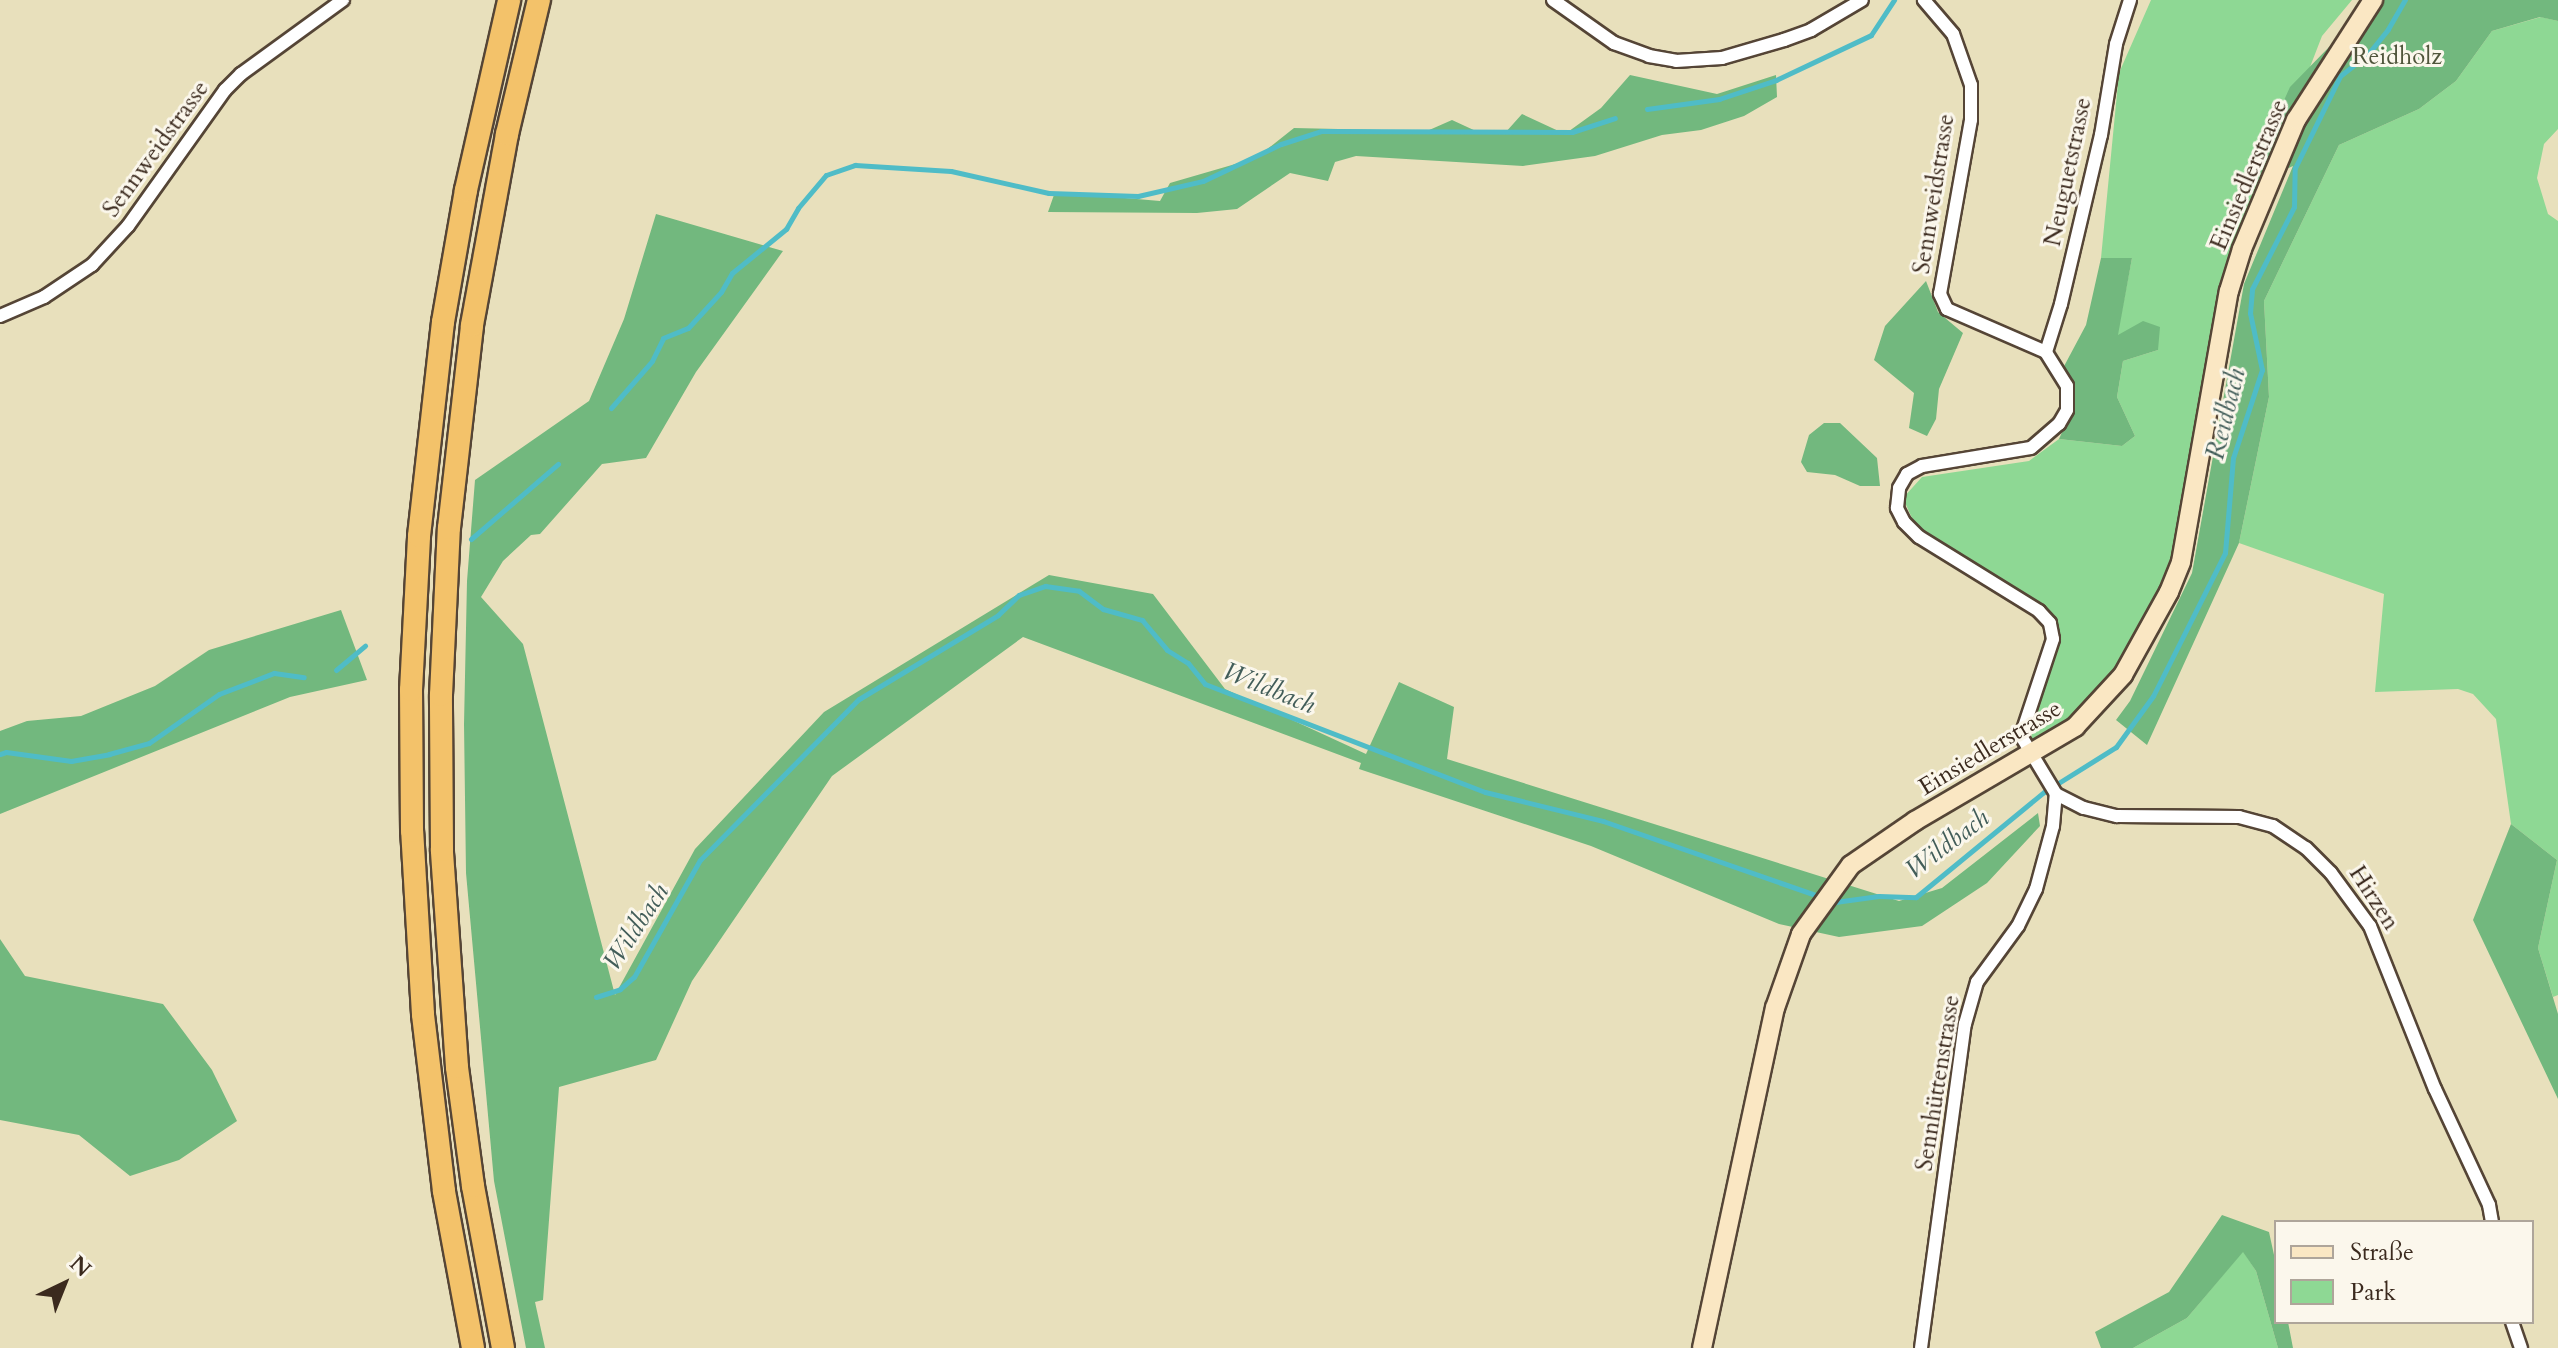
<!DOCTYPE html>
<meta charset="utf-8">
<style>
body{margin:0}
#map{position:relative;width:2558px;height:1348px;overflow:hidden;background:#e8e0bc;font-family:Cardo,serif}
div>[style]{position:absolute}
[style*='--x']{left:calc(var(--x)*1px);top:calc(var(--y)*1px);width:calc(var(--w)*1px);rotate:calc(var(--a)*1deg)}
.green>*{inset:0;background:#8ed894}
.forest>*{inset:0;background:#72b87e}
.stream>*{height:5px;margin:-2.5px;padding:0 2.5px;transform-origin:2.5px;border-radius:2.5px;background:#4fbcc7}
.roads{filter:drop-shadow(2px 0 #554536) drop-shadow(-2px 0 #554536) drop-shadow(0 2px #554536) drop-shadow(0 -2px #554536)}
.street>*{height:12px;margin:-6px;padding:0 6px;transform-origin:6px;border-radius:6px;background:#fff}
.secondary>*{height:18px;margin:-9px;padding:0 9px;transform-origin:9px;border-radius:9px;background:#fae7c3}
.highway>*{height:22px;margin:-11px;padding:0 11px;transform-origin:11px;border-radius:11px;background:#f3c26a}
span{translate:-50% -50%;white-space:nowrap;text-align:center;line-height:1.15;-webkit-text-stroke:6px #fbf7ec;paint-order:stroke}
.park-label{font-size:24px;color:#50563c}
.street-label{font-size:24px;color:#3b2a1e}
.water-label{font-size:26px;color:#425d59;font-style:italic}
.legend{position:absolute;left:2274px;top:1220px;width:260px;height:104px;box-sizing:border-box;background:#fbf7ec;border:2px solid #aea59a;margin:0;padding:10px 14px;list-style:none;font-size:24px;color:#3b2a1e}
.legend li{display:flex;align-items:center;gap:16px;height:40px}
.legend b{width:40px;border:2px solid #aea59a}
.north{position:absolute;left:24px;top:1244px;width:80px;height:80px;-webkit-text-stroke:6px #fbf7ec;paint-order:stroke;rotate:43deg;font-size:22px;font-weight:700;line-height:32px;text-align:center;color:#3b2a1e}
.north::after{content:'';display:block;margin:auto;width:28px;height:36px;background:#3b2a1e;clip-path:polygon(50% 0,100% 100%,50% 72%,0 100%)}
</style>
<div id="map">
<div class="green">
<i style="clip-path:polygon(2151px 0,2352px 0,2322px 36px,2229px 276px,2175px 565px,2118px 675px,2078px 719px,2031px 747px,2032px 725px,2061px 641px,2056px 618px,1919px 534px,1903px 498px,1922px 477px,2029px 461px,2059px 439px,2122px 446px,2135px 436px,2117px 397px,2123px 361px,2158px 350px,2117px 336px,2132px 258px,2101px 258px,2119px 73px)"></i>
<i style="clip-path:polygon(2541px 17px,2558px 21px,2558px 129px,2544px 144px,2537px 178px,2548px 214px,2558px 221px,2558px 995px,2553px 997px,2538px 948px,2557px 860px,2511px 824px,2496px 719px,2473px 694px,2458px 689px,2375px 692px,2384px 594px,2239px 543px,2269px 397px,2264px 301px,2339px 145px,2419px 109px,2456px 81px,2492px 31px)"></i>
<i style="clip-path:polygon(2243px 1251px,2256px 1271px,2278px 1348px,2133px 1348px,2187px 1318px)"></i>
</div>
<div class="forest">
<i style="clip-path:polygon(2375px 0,2558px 0,2558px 21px,2540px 17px,2492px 31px,2456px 81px,2419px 109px,2339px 145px,2264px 301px,2269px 397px,2239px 543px,2147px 745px,2116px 720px,2130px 701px,2192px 573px,2244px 284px,2293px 166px,2243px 190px,2290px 87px)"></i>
<i style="clip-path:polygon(1630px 75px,1717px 94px,1776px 75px,1777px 97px,1744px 116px,1701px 130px,1662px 135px,1595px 156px,1523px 166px,1356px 156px,1335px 162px,1328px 181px,1290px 173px,1237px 209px,1197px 213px,1048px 212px,1055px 192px,1160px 201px,1170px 183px,1256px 158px,1294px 128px,1427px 131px,1452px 120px,1478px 132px,1505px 133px,1522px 114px,1565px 134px,1601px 108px)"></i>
<i style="clip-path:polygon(656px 214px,783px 251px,696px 372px,646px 458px,602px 464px,540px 534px,531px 535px,503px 561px,481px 597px,523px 644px,615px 995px,695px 849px,824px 712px,1049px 575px,1153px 594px,1225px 689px,1366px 754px,1399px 682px,1454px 707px,1447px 759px,1899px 901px,1942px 888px,2038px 813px,2040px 826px,1987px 883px,1922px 926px,1839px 937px,1779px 924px,1591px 846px,1359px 769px,1361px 763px,1023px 637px,832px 776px,692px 981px,656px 1060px,559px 1087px,543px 1300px,535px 1302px,545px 1348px,526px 1348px,494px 1181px,466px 873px,464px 724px,467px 581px,475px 480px,589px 401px,624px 319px)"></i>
<i style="clip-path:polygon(2101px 258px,2132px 258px,2118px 335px,2143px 321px,2160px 327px,2158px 350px,2123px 361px,2117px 397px,2135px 436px,2122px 446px,2059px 439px,2072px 410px,2062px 370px,2086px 325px)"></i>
<i style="clip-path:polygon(1926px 281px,1938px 312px,1963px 333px,1939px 389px,1936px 419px,1927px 436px,1909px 428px,1914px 393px,1874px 360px,1885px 326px)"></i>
<i style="clip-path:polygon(1824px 423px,1840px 423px,1877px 458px,1880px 486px,1860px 486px,1835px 475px,1807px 472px,1801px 462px,1809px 435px)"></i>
<i style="clip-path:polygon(341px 610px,367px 680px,290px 697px,0 814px,0 731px,27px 721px,81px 716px,155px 686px,209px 650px)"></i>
<i style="clip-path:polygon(2511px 824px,2557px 860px,2538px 948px,2558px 1014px,2558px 1099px,2473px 920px)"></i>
<i style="clip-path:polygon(0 939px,25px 976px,163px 1004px,212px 1070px,237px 1121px,179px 1160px,130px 1176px,79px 1135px,0 1120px)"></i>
<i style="clip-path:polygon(2222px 1215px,2269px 1232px,2276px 1264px,2276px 1322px,2288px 1322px,2293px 1348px,2278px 1348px,2256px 1271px,2243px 1252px,2187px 1318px,2133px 1348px,2101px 1348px,2095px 1332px,2169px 1292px)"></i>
</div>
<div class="stream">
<i style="--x:1647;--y:109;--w:73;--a:-7.9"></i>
<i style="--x:1719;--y:99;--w:60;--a:-18.4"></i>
<i style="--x:1776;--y:80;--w:105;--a:-25.3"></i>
<i style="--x:1871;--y:35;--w:42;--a:-56.7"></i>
<i style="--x:611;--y:408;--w:62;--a:-48.9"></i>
<i style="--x:652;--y:361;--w:25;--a:-64"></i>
<i style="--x:663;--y:338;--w:27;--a:-22"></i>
<i style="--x:688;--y:328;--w:49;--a:-47.5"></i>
<i style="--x:721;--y:292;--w:22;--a:-60"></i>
<i style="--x:732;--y:273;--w:70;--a:-39.2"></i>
<i style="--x:786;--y:229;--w:24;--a:-60"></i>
<i style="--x:798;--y:208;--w:43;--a:-49.7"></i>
<i style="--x:826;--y:175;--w:31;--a:-19"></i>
<i style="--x:855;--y:165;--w:96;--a:3.6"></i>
<i style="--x:951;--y:171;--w:100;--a:12.7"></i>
<i style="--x:1049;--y:193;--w:89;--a:1.9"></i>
<i style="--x:1138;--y:196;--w:67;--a:-13"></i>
<i style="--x:1203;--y:181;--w:86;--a:-25.4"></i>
<i style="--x:1281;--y:144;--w:42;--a:-18"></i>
<i style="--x:1321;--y:131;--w:251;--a:0.2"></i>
<i style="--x:1572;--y:132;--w:45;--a:-18"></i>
<i style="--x:471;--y:539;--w:115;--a:-40.8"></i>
<i style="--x:336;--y:670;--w:38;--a:-40"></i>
<i style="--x:0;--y:754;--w:6;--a:-18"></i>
<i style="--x:6;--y:752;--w:66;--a:7.9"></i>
<i style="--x:71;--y:761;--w:39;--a:-10"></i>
<i style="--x:109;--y:754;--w:41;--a:-15.4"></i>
<i style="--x:149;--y:743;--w:85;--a:-35"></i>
<i style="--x:219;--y:694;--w:59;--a:-20.9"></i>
<i style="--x:274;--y:673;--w:30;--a:8"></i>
<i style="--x:596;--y:997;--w:25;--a:-18"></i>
<i style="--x:620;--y:989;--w:18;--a:-41"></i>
<i style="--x:634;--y:977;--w:134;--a:-60.6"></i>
<i style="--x:700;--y:860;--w:226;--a:-45.4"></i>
<i style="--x:859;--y:699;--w:162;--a:-31.1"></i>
<i style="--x:998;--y:615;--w:29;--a:-44"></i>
<i style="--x:1019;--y:595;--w:28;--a:-19"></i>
<i style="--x:1045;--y:586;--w:34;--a:8"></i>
<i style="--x:1079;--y:591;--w:30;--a:37"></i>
<i style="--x:1103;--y:609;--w:41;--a:15.8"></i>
<i style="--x:1142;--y:620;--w:39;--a:50"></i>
<i style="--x:1167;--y:650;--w:25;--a:32"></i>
<i style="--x:1188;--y:663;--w:27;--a:51"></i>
<i style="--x:1205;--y:684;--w:300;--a:21.1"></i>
<i style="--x:1485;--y:792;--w:122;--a:13.8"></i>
<i style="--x:1603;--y:821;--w:246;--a:19.2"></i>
<i style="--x:1835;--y:902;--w:44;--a:-7.8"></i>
<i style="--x:1879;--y:896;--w:37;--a:2"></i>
<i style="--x:1916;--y:897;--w:166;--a:-39.4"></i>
<i style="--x:2044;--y:792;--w:85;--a:-32"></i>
<i style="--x:2116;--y:747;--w:63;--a:-54"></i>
<i style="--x:2153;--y:696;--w:160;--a:-63.3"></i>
<i style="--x:2225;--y:553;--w:95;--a:-85.2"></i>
<i style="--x:2233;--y:458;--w:93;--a:-71.8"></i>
<i style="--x:2262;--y:370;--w:58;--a:-101.9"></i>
<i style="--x:2250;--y:313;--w:24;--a:-85"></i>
<i style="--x:2252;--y:289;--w:92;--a:-62.9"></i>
<i style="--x:2294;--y:207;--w:39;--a:-89"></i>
<i style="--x:2295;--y:168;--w:102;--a:-63.9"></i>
<i style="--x:2340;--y:76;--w:36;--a:-38"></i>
<i style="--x:2368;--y:54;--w:32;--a:-51"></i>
<i style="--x:2388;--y:29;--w:34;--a:-60"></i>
</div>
<div class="roads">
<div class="street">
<i style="--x:1553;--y:0;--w:75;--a:35.2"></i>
<i style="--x:1614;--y:43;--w:37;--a:20"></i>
<i style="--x:1649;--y:56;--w:27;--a:10"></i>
<i style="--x:1676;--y:61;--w:46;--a:-3.7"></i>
<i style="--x:1722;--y:58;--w:65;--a:-16.2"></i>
<i style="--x:1784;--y:40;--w:29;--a:-20"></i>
<i style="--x:1811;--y:30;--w:59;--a:-30.5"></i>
<i style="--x:0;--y:316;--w:48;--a:-23.4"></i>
<i style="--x:44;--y:297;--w:58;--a:-33.7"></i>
<i style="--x:92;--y:265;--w:53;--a:-47.3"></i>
<i style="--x:128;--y:226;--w:167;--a:-54.5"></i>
<i style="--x:225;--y:90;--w:23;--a:-45"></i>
<i style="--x:241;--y:74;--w:126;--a:-36"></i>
<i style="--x:2046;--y:352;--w:50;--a:-72.6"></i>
<i style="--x:2061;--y:304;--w:174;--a:-76.7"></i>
<i style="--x:2101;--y:135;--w:92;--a:-80.6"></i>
<i style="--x:2116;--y:44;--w:46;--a:-72.3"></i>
<i style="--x:2056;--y:794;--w:31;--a:27"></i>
<i style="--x:2084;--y:808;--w:34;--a:14"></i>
<i style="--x:2117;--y:816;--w:122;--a:0.5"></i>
<i style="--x:2239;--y:817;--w:35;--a:15"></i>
<i style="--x:2273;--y:826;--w:40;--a:34"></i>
<i style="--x:2306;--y:848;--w:35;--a:45"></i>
<i style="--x:2331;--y:873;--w:66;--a:53.7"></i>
<i style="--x:2370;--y:926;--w:175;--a:68.3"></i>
<i style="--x:2435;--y:1089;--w:128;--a:65"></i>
<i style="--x:2489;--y:1205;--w:17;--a:80"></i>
<i style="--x:2512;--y:1322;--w:28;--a:71"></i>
<i style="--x:1921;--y:1348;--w:327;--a:-82.3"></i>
<i style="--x:1965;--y:1024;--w:44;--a:-74.1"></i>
<i style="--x:1977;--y:982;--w:69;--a:-53.8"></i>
<i style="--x:2018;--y:926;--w:41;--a:-64.1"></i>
<i style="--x:2036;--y:889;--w:65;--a:-74.9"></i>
<i style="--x:2053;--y:826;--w:32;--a:-85"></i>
<i style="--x:2056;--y:794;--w:68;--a:-121.1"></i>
<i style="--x:2021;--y:736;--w:102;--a:-71.7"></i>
<i style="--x:2053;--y:639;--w:16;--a:-101"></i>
<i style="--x:2050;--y:623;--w:16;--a:-133"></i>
<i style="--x:2039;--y:611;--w:141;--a:-148.3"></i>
<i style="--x:1919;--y:537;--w:21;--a:-135"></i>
<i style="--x:1904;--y:522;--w:16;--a:-117"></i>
<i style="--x:1897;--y:508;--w:20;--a:-84"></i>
<i style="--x:1899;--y:488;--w:16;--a:-60"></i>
<i style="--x:1907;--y:474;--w:17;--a:-28"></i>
<i style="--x:1922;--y:466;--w:110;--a:-9.4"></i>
<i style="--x:2031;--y:448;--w:37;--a:-41"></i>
<i style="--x:2059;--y:424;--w:16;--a:-60"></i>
<i style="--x:2067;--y:410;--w:24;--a:-90"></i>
<i style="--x:2067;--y:386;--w:40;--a:-122"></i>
<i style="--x:2046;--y:352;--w:108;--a:-156.5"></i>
<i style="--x:1947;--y:309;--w:17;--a:-115"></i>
<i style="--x:1940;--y:294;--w:177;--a:-79.9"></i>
<i style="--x:1971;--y:120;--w:35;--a:-90"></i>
<i style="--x:1971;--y:85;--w:54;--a:-109.4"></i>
<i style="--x:1953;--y:34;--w:45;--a:-130.5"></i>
</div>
<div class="secondary">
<i style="--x:1702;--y:1348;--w:348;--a:-77.9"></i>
<i style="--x:1775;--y:1008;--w:78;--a:-70.6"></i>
<i style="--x:1801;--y:934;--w:85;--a:-54.1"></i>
<i style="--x:1851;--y:865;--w:78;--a:-34.5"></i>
<i style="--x:1915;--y:821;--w:186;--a:-30.4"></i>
<i style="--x:2075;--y:727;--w:71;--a:-47.3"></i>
<i style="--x:2123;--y:675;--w:95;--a:-61"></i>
<i style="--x:2169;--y:592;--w:32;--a:-68"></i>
<i style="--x:2181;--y:562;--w:275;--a:-80"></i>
<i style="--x:2229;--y:291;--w:44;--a:-72.8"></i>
<i style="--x:2242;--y:249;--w:140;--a:-67.3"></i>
<i style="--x:2296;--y:120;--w:143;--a:-57.3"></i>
</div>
<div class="highway">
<i style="--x:473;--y:1348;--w:160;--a:-100.5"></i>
<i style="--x:444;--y:1191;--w:178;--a:-96.8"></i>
<i style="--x:423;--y:1014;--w:183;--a:-93.4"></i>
<i style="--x:412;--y:831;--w:141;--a:-90.4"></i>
<i style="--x:411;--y:690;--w:154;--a:-87"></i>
<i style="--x:419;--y:536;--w:215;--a:-83.6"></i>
<i style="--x:443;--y:322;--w:134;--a:-80.1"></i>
<i style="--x:466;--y:190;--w:195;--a:-77.2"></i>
<i style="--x:503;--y:1348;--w:165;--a:-100.5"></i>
<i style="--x:473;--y:1186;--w:120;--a:-97.7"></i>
<i style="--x:457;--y:1067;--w:218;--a:-94"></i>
<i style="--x:442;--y:850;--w:155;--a:-90.4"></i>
<i style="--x:441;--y:695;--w:167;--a:-87.3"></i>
<i style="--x:449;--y:528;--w:204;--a:-83.5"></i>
<i style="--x:472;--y:325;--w:194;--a:-79.6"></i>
<i style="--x:507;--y:134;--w:138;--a:-76.6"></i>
</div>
</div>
<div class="park-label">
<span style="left:2397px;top:57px">Reidholz</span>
</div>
<div class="street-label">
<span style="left:156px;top:149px;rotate:-54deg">Sennweidstrasse</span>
<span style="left:2068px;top:172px;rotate:-78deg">Neuguetstrasse</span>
<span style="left:2249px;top:175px;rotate:-67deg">Einsiedlerstrasse</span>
<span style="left:1934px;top:194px;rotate:-81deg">Sennweidstrasse</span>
<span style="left:1990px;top:748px;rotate:-31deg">Einsiedlerstrasse</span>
<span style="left:2374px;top:898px;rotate:57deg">Hirzen</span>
<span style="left:1938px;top:1083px;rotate:-81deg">Sennhüttenstrasse</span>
</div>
<div class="water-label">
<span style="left:2226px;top:414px;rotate:-76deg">Reidbach</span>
<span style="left:1269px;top:688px;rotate:22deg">Wildbach</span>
<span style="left:1947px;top:844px;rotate:-37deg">Wildbach</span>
<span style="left:636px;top:927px;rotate:-57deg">Wildbach</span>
</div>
<ul class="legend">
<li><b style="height:10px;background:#fae7c3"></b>Straße</li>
<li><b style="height:22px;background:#8ed894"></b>Park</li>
</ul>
<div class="north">N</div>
</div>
